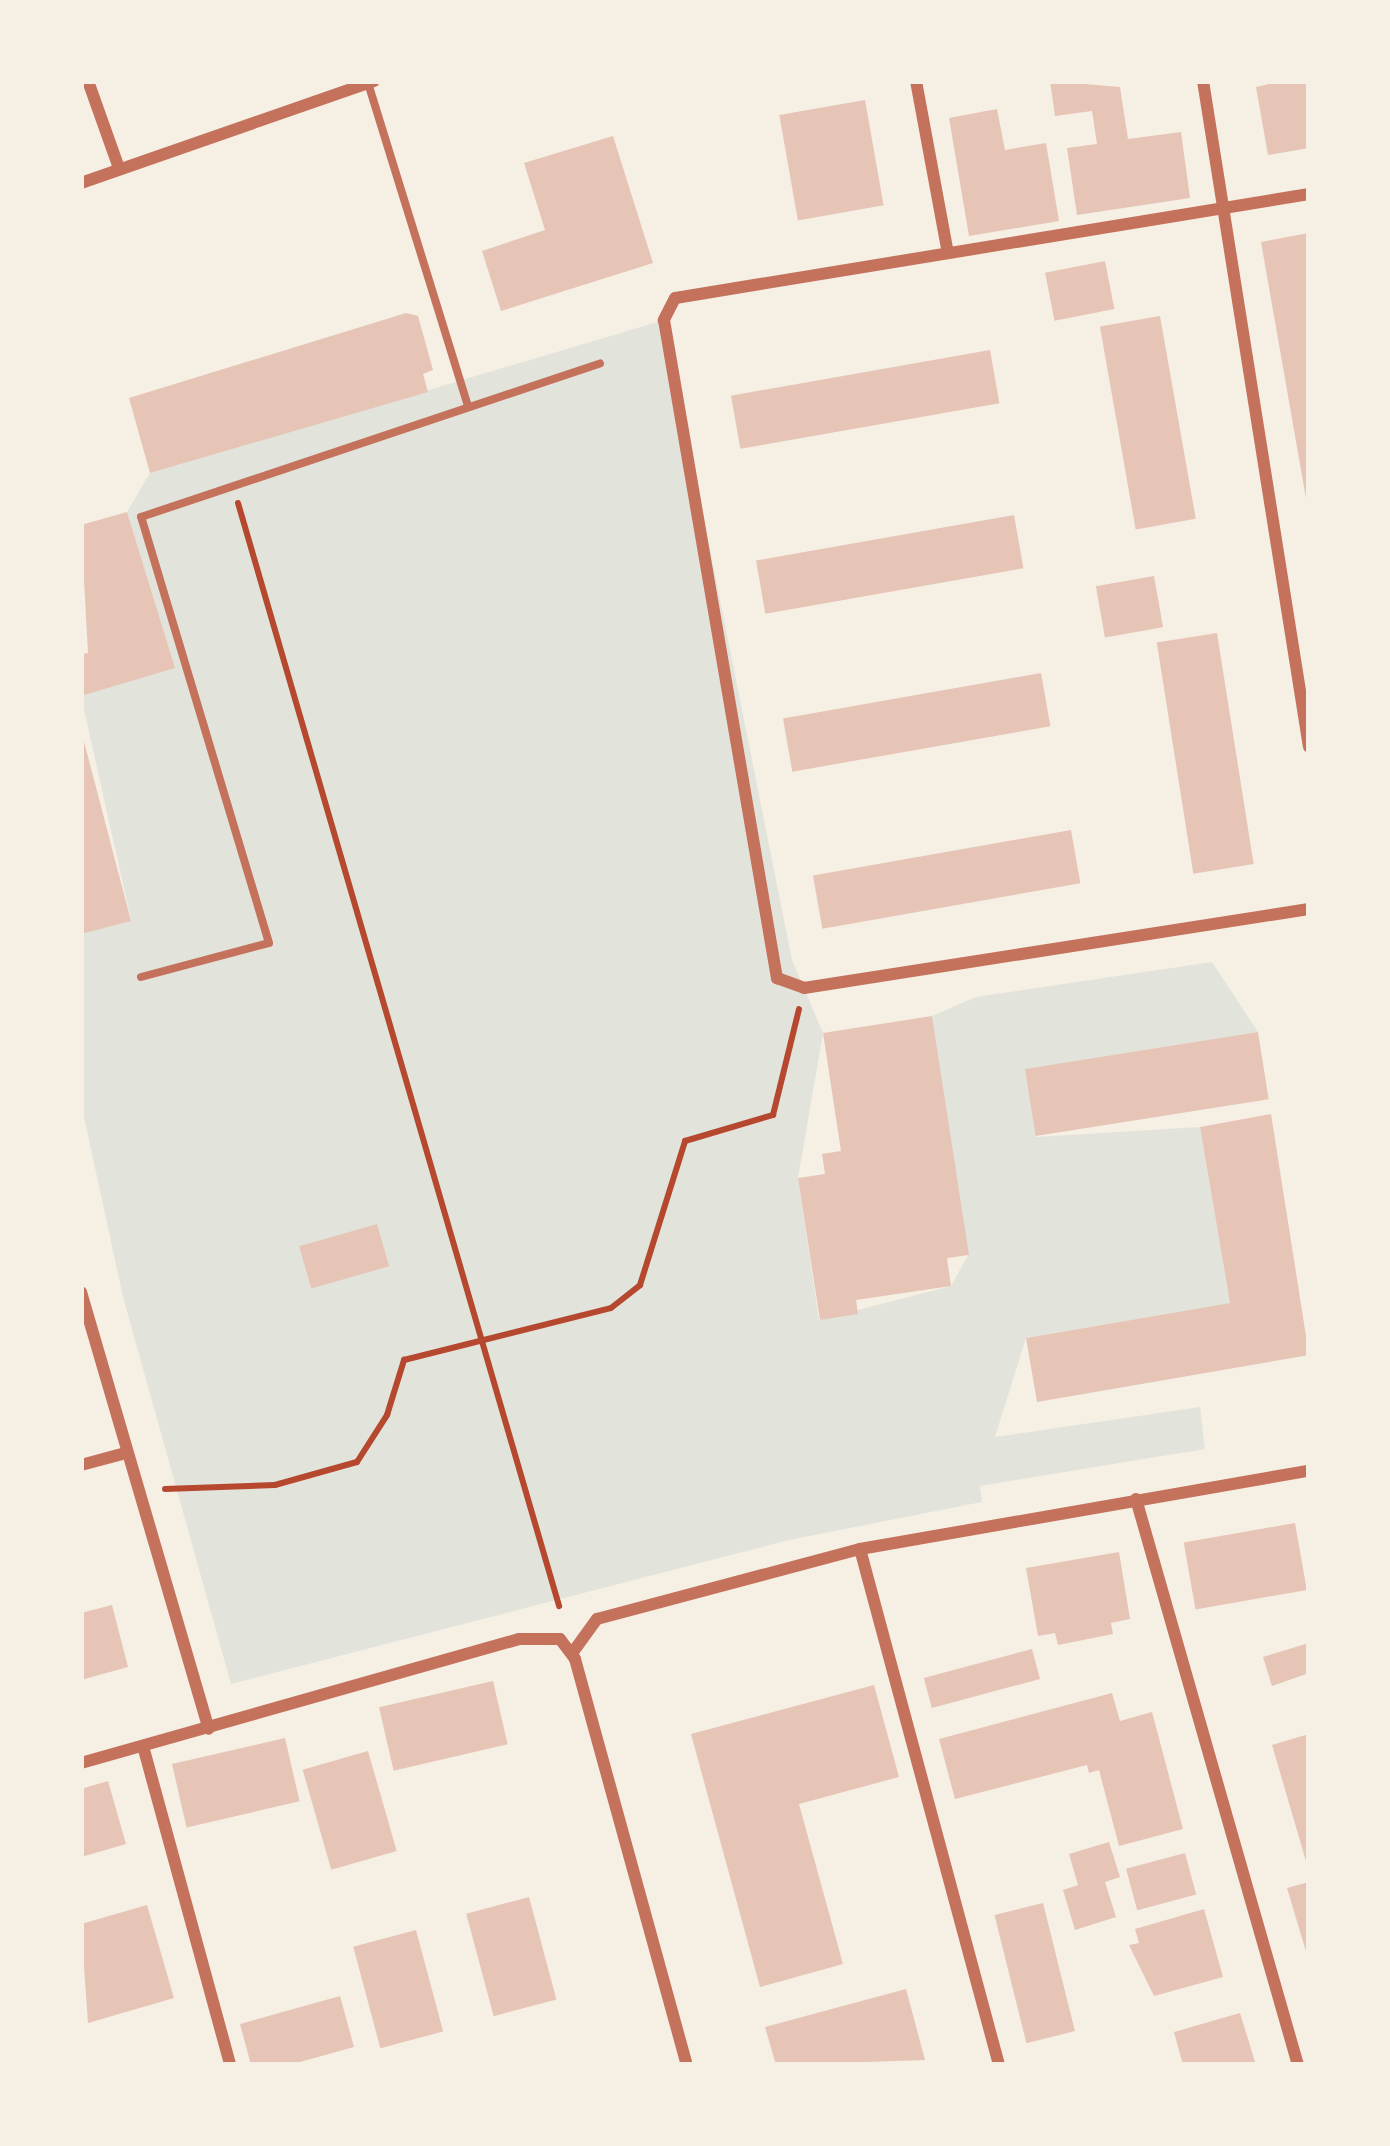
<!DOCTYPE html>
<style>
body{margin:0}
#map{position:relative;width:1390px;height:2146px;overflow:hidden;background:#f6efe4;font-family:"Noto Sans",sans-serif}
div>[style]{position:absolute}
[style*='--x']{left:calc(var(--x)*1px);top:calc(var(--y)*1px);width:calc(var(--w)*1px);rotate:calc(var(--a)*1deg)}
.green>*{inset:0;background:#e2e4dc}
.building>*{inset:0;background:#e6c5b7;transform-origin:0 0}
.path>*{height:6px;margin:-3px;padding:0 3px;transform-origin:3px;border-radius:3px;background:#b5482f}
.service>*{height:8px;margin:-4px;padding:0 4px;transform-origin:4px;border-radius:4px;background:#c5725c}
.minor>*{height:12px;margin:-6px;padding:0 6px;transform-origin:6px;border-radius:6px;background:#c5725c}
span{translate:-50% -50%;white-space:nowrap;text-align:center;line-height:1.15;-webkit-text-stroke:9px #f6efe4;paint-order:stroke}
.frame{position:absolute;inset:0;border:84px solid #f6efe4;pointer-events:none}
</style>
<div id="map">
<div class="green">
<i style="clip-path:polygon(664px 320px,792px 960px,823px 1033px,798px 1178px,819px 1320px,951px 1286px,968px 1255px,932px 1016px,976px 997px,1212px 962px,1258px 1032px,1025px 1070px,1036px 1137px,1200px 1127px,1230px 1303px,1026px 1338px,995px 1437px,1200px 1407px,1205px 1449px,980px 1486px,982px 1502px,789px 1540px,231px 1684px,123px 1297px,81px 1103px,81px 934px,131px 920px,81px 696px,174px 667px,127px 512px,150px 473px)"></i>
</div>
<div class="building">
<i style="clip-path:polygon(1050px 81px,1120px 87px,1128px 139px,1181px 132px,1190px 198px,1077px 215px,1067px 148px,1097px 144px,1092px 111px,1055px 116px)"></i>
<i style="clip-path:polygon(1281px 81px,1309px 81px,1309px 148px,1268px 155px,1256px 87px)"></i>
<i style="left:865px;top:100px;width:107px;height:87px;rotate:80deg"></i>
<i style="clip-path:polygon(997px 109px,1005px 150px,1046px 143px,1059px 221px,969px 236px,949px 118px)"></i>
<i style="clip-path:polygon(613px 136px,653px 263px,501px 311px,482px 251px,545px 230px,524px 163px)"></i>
<i style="clip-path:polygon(1309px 233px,1309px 504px,1307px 504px,1261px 242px)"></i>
<i style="left:1105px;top:261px;width:49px;height:61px;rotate:79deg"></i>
<i style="clip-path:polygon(406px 313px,418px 316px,433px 370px,423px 374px,428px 392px,150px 473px,129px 398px)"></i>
<i style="left:1160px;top:316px;width:206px;height:61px;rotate:80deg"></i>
<i style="left:990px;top:350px;width:54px;height:263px;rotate:80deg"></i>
<i style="clip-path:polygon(127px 512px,175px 668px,81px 696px,81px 654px,88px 653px,81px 525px)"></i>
<i style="left:1014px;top:515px;width:54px;height:262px;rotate:80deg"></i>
<i style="left:1154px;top:576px;width:52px;height:59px;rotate:80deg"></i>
<i style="left:1217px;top:633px;width:234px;height:61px;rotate:81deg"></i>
<i style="left:1041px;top:673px;width:54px;height:262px;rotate:80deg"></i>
<i style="clip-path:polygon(81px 730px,131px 921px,81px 934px)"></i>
<i style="left:1071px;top:830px;width:54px;height:262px;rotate:80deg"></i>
<i style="clip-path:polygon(932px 1016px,969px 1255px,947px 1258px,951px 1286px,856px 1300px,858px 1314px,820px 1320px,798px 1178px,825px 1174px,822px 1154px,841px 1151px,823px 1033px)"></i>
<i style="left:1258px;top:1032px;width:68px;height:236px;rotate:81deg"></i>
<i style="clip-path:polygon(1271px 1114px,1309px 1355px,1037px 1402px,1026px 1338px,1230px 1303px,1200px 1127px)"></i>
<i style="left:377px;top:1224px;width:44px;height:81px;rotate:74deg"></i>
<i style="left:1295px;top:1523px;width:68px;height:113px;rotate:80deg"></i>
<i style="clip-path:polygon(1119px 1552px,1130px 1619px,1111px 1623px,1113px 1634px,1058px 1645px,1055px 1633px,1038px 1636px,1026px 1568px)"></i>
<i style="clip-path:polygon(112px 1605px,128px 1667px,81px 1680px,81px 1613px)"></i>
<i style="clip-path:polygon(1309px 1643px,1309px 1673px,1272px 1686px,1263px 1657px)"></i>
<i style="left:1032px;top:1649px;width:31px;height:112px;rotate:75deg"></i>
<i style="left:493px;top:1681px;width:65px;height:117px;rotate:77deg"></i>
<i style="clip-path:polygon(874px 1685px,899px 1777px,799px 1804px,843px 1964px,760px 1987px,691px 1734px)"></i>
<i style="clip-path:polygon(1112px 1693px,1120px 1721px,1152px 1712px,1183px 1829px,1119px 1846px,1099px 1770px,1089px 1773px,1087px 1765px,955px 1799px,939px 1739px)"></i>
<i style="clip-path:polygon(1309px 1734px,1309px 1868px,1308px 1868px,1272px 1745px)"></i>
<i style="left:285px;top:1738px;width:65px;height:116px;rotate:77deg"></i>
<i style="left:368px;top:1751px;width:104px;height:68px;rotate:74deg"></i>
<i style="clip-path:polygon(108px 1781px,126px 1844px,81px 1857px,81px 1789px)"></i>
<i style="clip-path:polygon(1109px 1842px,1120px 1877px,1105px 1882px,1116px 1917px,1075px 1930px,1063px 1890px,1078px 1885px,1069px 1854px)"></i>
<i style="left:1185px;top:1853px;width:43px;height:61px;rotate:75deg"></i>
<i style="clip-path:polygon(1309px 1882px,1309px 1958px,1308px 1958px,1287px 1888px)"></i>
<i style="left:529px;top:1897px;width:106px;height:65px;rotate:75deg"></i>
<i style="left:1043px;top:1903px;width:132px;height:50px;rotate:76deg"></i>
<i style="clip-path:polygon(147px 1905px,174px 1998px,88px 2023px,81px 1924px)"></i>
<i style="clip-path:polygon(1204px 1909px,1223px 1977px,1154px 1996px,1129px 1945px,1139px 1943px,1135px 1929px)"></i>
<i style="left:416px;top:1930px;width:105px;height:65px;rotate:75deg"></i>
<i style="clip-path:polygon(906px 1989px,925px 2060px,776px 2065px,765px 2027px)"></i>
<i style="clip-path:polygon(340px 1996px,354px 2047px,289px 2065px,251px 2065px,240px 2024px)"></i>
<i style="clip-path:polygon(1240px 2013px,1256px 2065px,1183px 2065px,1174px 2032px)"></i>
</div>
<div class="path">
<i style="--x:238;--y:503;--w:1149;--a:73.77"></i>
<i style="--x:165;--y:1489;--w:110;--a:-2.1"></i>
<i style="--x:275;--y:1485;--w:85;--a:-15.7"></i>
<i style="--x:357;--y:1462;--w:56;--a:-57.4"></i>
<i style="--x:387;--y:1415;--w:58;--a:-72.8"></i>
<i style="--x:404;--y:1360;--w:213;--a:-14.1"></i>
<i style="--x:611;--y:1308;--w:37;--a:-38"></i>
<i style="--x:640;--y:1285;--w:151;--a:-72.6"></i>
<i style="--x:685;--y:1141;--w:92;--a:-16.5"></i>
<i style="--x:773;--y:1115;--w:109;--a:-76.2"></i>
</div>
<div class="service">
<i style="--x:368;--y:83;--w:339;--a:72.8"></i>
<i style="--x:141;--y:977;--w:132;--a:-14.9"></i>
<i style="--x:269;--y:943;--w:445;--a:-106.7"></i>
<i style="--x:141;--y:517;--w:484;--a:-18.5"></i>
</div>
<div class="minor">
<i style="--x:88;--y:81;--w:92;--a:70.4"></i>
<i style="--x:916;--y:81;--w:175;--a:79.5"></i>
<i style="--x:1203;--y:81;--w:674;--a:80.96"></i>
<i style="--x:81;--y:183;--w:310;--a:-19.2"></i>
<i style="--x:1309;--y:194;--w:642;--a:170.68"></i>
<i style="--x:675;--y:298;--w:25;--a:117"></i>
<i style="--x:664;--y:320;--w:668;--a:80.26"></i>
<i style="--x:777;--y:978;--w:29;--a:20"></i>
<i style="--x:804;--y:988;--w:511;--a:-8.89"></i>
<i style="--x:81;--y:1292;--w:455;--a:73.7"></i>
<i style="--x:81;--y:1465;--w:42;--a:-15"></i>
<i style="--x:1136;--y:1499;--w:589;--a:74.03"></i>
<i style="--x:860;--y:1549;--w:534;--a:74.92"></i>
<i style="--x:573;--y:1652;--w:41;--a:-54"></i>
<i style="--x:597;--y:1619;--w:272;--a:-14.9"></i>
<i style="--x:860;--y:1549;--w:456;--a:-9.9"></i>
<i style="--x:143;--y:1746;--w:331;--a:74.7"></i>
<i style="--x:81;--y:1763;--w:455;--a:-15.8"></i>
<i style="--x:519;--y:1639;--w:41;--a:0"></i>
<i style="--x:560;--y:1639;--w:25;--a:53"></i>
<i style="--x:575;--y:1659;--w:421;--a:74.6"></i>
</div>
<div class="frame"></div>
</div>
